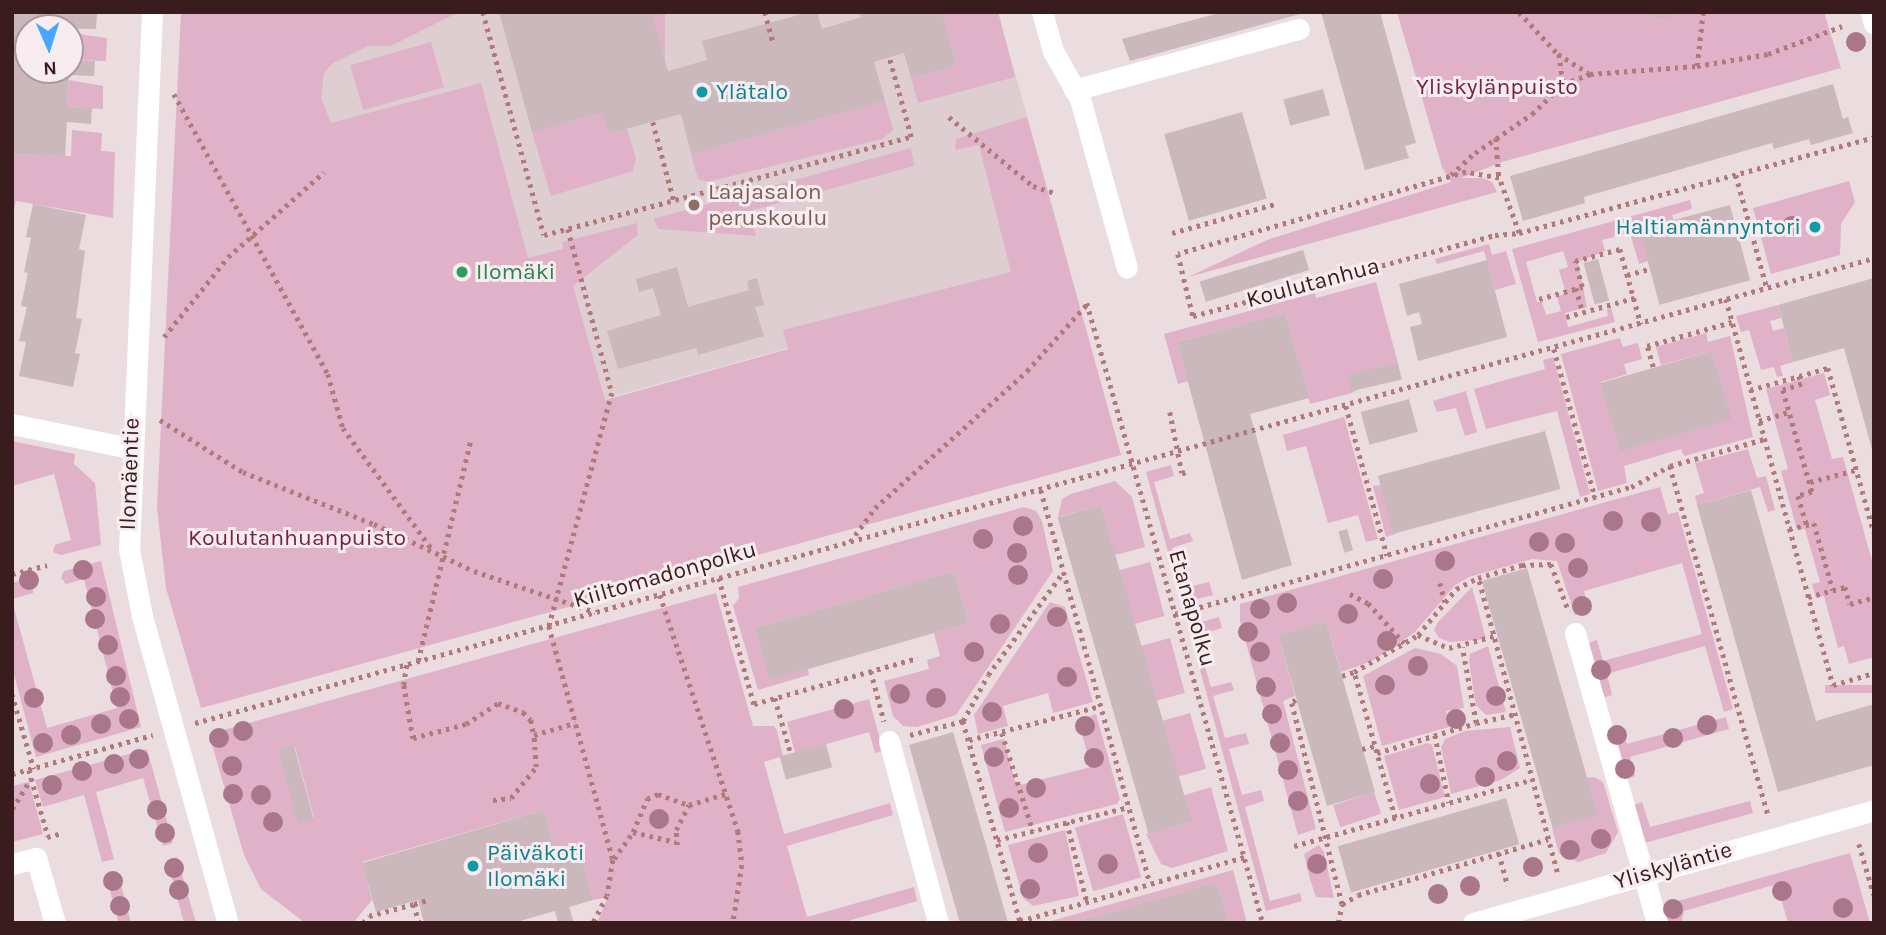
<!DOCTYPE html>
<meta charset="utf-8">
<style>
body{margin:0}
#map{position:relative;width:1886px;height:935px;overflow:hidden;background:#eadcdf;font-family:Karla,sans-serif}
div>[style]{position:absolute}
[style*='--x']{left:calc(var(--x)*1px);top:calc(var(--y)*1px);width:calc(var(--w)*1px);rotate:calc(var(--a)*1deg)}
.built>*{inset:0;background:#decdd1}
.green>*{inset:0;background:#dfb2c8;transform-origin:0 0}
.building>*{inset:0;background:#cbb8bc;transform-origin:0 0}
.path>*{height:4.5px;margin-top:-2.25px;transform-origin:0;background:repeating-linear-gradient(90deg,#b2797d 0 3.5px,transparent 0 8.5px)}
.minor>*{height:21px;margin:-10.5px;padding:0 10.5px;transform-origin:10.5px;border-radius:10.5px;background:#fff}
.trees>*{width:20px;height:20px;margin:-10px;border-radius:50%;background:#aa7689}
.dots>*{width:19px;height:19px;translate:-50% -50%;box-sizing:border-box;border:4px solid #f7ecef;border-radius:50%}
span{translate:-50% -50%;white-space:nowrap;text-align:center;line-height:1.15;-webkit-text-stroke:6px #f7ecef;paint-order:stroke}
.park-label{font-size:23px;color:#762343}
.culture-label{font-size:23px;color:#0d838f}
.left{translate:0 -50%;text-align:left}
.right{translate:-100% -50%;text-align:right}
.education-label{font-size:23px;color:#785e54}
.leisure-label{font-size:23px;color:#27864d}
.street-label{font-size:23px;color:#3b1c1e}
.frame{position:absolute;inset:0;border:14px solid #3b1c1e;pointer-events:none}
.north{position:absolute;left:14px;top:14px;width:70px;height:70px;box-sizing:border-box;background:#f7ecef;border:2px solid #ac999b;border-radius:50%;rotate:177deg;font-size:19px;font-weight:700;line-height:28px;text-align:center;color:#3b1c1e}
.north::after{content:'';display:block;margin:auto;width:24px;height:32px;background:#45a7ff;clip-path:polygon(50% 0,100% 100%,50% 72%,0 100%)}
</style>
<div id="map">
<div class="built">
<i style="clip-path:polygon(283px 12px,998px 12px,1070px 270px,406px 454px)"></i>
</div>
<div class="green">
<i style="clip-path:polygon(181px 12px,459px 12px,391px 46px,368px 46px,333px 63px,324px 73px,321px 98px,331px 123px,481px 83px,528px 258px,563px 249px,562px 242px,637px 223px,638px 235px,573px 286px,605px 400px,788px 349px,783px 330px,1011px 272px,979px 145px,955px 150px,956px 139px,1027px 117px,1121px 455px,201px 708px,166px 588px,157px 507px)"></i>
<i style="left:652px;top:12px;width:13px;height:61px"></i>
<i style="clip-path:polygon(942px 12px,998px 12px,1015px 77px,918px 103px,911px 78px,957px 66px)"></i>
<i style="clip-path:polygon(1397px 12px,1824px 12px,1841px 68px,1502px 162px,1461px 178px,1482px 178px,1492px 182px,1497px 192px,1188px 277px,1267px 240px,1451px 182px,1442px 167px)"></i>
<i style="clip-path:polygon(71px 33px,107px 38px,106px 61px,70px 60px)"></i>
<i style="left:431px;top:42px;width:47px;height:84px;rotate:74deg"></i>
<i style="clip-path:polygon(69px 80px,103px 86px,103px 109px,67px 107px)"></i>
<i style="clip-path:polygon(885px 101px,893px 130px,882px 139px,707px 182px,698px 179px,691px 154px)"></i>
<i style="clip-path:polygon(602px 113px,608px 134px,627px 129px,636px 158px,633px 171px,551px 196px,532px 132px)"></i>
<i style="clip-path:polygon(72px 130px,102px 133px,101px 151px,115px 152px,113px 218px,16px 201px,12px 219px,12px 154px,71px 156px)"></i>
<i style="clip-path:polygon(911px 148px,914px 166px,749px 211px,756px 236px,659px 229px,653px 219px)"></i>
<i style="clip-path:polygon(1849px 181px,1855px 202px,1841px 224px,1840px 255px,1771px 274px,1753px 208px)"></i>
<i style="clip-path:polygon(evenodd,1690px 200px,1692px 209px,1672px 215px,1674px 221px,1648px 261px,1639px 264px,1630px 233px,1602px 240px,1605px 251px,1578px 262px,1587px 307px,1565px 313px,1568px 327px,1608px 316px,1607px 309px,1611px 308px,1615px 322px,1538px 342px,1512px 249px,1690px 200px,1563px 251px,1568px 267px,1559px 270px,1566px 293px,1557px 297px,1561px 311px,1546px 315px,1542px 302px,1537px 302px,1526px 262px,1563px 251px)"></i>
<i style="clip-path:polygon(1489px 244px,1492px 255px,1506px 251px,1516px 284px,1495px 290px,1484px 251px,1437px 264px,1435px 259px)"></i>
<i style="clip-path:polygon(1376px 282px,1398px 363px,1352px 393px,1310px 404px,1285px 313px,1177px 342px,1188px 381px,1178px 384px,1164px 334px,1315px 293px,1316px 298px)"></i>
<i style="clip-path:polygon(1778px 305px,1781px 318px,1770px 321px,1773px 331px,1784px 328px,1793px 362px,1780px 366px,1783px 376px,1777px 377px,1774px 367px,1761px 370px,1749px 330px,1741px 332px,1736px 316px)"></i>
<i style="clip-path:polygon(1706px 333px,1708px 342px,1730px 336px,1753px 437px,1684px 456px,1681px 449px,1624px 466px,1627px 483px,1598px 491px,1561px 354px,1620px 338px,1623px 347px,1638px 343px,1642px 359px,1624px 364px,1627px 374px,1601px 382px,1620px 450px,1731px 419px,1712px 351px,1661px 365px,1656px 347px)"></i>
<i style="clip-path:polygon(1553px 357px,1590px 494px,1580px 497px,1557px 411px,1486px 429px,1474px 389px,1545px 369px,1543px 360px)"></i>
<i style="clip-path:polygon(1824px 373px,1830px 395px,1815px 400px,1832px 459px,1843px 457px,1874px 568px,1874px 657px,1849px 664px,1844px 646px,1838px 648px,1824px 596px,1816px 598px,1812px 584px,1820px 582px,1805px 529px,1797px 530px,1781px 471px,1788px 469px,1766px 389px)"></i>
<i style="clip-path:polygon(1466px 391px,1477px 432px,1465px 436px,1456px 408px,1437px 412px,1433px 401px)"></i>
<i style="clip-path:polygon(1344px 417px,1378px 539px,1366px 542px,1358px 515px,1328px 523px,1306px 446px,1287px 451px,1283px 435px)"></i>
<i style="clip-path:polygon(12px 441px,75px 454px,74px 464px,95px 483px,101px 545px,61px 555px,53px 552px,55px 545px,71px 540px,54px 474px,12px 486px)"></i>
<i style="clip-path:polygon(1748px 449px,1757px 478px,1766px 476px,1775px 510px,1768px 512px,1760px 487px,1697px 505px,1695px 496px,1704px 493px,1695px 463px)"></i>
<i style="clip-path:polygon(1171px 465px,1174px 476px,1154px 482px,1170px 539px,1190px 533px,1193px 541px,1172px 548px,1184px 588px,1209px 582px,1213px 595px,1182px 603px,1146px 472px)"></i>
<i style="clip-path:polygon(1115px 481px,1132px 497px,1145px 547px,1115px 555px,1101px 505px,1058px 517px,1062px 499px,1071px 494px)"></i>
<i style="clip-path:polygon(1381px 485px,1395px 534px,1386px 537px,1373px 486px)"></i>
<i style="clip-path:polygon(1660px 487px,1668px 514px,1678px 512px,1733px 709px,1724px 712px,1705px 646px,1607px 674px,1612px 695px,1600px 699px,1585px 644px,1597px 640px,1603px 661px,1702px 634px,1682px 563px,1584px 591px,1589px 611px,1575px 615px,1557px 561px,1532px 559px,1469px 577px,1455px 585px,1415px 632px,1395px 646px,1372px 661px,1341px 672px,1326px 621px,1278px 635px,1295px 696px,1283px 701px,1316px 829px,1298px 835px,1240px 621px,1240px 604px)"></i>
<i style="clip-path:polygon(1024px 507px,1036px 511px,1042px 521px,1053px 571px,956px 715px,917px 727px,903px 726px,893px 716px,884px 681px,929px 669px,927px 660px,940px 656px,934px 633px,969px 623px,954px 571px,755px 628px,808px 669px,809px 675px,758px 690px,733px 606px,739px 598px,738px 587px)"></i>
<i style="clip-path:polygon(101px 561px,141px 727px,36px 757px,12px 667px,12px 601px,47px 728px,117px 708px,84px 579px,66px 584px,61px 578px,64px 571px)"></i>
<i style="left:1150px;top:562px;width:56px;height:32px;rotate:75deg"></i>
<i style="clip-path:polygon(26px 579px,33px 580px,33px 593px,12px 599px,12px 583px)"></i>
<i style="clip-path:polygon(1472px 587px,1486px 639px,1450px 642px,1439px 638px,1434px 630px,1438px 622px)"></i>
<i style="clip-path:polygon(evenodd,716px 593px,753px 726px,774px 726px,777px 731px,783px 756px,764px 762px,784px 834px,890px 803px,893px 815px,787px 846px,807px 917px,914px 887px,917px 901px,841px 923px,597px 923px,608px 897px,593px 900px,579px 850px,557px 856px,544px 810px,362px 862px,372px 900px,353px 923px,305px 923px,261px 889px,244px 855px,209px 734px,716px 593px,295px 747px,314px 818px,299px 823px,279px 751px,295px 747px)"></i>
<i style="clip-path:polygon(1050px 602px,1065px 607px,1093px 702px,1053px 713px,1048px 693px,1003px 706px,1008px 726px,978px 734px,974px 715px)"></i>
<i style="clip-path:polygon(1219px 617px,1222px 628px,1196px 636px,1211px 687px,1231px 682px,1234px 690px,1213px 696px,1225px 738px,1246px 733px,1249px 744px,1229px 749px,1242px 795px,1261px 790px,1264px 801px,1245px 807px,1270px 901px,1300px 893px,1302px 901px,1266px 911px,1188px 626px)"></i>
<i style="left:1170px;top:638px;width:57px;height:31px;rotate:75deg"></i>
<i style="clip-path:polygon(1488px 646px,1506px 712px,1486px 715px,1476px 705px,1469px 661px,1470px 654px)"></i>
<i style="clip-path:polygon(1415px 648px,1441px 654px,1457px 666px,1464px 708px,1446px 711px,1449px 727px,1382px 746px,1363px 676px)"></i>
<i style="left:1874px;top:685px;width:8px;height:49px;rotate:90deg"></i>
<i style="clip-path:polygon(869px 699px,883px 751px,875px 753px,869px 732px,795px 753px,787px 722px)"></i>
<i style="left:1190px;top:713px;width:58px;height:30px;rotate:74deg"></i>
<i style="clip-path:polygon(1096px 714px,1120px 799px,1117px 804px,1005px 832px,981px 745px,1004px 739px,1016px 786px,1091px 767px,1078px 720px)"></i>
<i style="clip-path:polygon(1726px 717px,1729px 729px,1630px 757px,1635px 776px,1623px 780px,1608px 728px,1620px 725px,1627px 744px)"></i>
<i style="clip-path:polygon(1510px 727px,1520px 768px,1501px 780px,1451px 794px,1441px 747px,1445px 739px,1465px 731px)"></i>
<i style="clip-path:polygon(1428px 743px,1432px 745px,1445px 797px,1399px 810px,1384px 756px)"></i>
<i style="clip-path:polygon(147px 749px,173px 843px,163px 846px,143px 778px,96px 792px,114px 859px,102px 862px,84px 795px,43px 807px,35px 780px)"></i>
<i style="clip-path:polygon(1594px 777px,1603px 782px,1618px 832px,1606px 853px,1578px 862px,1559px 853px,1552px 828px,1597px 815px,1586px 778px)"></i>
<i style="clip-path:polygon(29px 782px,43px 834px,12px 842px,12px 786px)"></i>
<i style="clip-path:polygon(1211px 787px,1228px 851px,1172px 868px,1161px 864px,1146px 834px,1189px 822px,1182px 796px)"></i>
<i style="left:1374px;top:792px;width:23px;height:43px;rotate:72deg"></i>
<i style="clip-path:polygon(1750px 801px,1753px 813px,1641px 844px,1631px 806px,1642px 802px,1650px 827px)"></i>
<i style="left:1123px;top:814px;width:66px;height:50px;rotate:74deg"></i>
<i style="clip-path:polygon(1065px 830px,1079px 896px,1033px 906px,1023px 898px,1008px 845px)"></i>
<i style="clip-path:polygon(1319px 845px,1324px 852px,1334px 898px,1316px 897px,1310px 879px,1304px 854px)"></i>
<i style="clip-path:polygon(1850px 853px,1870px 923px,1788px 923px,1777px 884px,1684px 911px,1681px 923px,1664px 923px,1660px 906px)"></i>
<i style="clip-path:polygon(177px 857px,196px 923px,184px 923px,167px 860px)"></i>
<i style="clip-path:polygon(1233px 870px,1247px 923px,1229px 923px,1217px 882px,1072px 923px,1044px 923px)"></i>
<i style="left:118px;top:874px;width:51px;height:12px;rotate:75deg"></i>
</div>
<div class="building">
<i style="clip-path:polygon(12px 12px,97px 13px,96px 29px,28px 28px,28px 70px,70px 70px,70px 60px,95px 61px,94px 76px,69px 75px,67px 107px,92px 108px,91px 124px,67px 122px,65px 156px,12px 154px)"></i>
<i style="clip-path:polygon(499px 12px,652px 12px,668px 71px,707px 60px,702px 41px,810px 12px,817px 12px,822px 29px,861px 17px,860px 12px,942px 12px,957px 66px,911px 78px,904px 53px,874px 62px,885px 101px,691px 154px,681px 114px,608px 134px,602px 113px,532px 132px)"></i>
<i style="clip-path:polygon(1223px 12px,1300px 14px,1130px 61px,1122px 39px)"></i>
<i style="clip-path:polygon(1321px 12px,1380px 12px,1416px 143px,1405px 146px,1409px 158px,1365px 170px)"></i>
<i style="clip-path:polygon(1654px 12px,1670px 12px,1670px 17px,1655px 19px)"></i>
<i style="clip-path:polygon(1833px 84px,1843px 119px,1848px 117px,1853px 133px,1811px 145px,1809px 139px,1774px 149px,1772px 143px,1584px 197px,1585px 203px,1523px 221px,1510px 176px)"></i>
<i style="left:1323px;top:89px;width:27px;height:41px;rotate:75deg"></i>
<i style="left:1242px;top:112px;width:90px;height:81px;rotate:74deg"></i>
<i style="clip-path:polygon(33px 204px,86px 215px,79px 249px,85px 251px,76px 318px,82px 319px,75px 353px,80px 354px,73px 387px,19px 376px,26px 342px,19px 341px,27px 307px,21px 306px,28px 273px,24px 272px,31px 238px,26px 237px)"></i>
<i style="left:1730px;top:205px;width:78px;height:94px;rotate:75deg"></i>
<i style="left:1303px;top:250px;width:21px;height:108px;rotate:73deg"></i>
<i style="left:1598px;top:259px;width:43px;height:15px;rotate:75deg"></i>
<i style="clip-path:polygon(1487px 260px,1507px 337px,1418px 361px,1410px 327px,1422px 324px,1419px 312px,1407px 316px,1399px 284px)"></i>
<i style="clip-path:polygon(677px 267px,688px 307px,749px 290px,747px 281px,757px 278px,764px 305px,755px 307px,764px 336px,698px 355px,696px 348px,618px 369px,607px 331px,661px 315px,653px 288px,639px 292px,636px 279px)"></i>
<i style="clip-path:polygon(1874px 278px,1874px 453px,1873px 453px,1844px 348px,1793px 362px,1778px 305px)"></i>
<i style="clip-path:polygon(1285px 313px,1309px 398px,1250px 414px,1292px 565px,1242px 580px,1177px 342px)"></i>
<i style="left:1712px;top:351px;width:71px;height:116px;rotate:74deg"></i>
<i style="left:1398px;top:363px;width:17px;height:52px;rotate:77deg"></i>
<i style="left:1409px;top:399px;width:34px;height:50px;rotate:75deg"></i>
<i style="left:1545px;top:431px;width:60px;height:173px;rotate:75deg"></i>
<i style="clip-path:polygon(1751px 490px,1816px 721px,1874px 704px,1874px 765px,1778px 792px,1697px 505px)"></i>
<i style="left:1101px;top:505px;width:329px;height:45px;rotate:74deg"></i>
<i style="left:1347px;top:529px;width:22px;height:9px;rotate:74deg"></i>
<i style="left:1527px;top:568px;width:257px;height:47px;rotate:74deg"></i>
<i style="left:954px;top:571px;width:54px;height:207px;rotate:74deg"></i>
<i style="left:1326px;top:621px;width:178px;height:50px;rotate:74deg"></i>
<i style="clip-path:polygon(953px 732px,986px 845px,1008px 923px,960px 923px,909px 745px)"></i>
<i style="left:826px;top:744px;width:24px;height:48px;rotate:75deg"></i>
<i style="left:294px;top:746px;width:76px;height:16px;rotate:75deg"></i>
<i style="left:1506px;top:798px;width:48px;height:175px;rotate:74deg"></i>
<i style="clip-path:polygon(544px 810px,557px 856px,579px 850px,593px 900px,569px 907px,574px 923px,558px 923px,555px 911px,513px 923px,424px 923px,418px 900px,376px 912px,362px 863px)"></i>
<i style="clip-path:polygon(1217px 882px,1229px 923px,1075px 923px,1075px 922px)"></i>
</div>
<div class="path">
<i style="--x:483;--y:12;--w:231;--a:74.7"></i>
<i style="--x:544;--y:235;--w:380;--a:-15"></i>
<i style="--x:911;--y:137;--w:83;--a:-105.4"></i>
<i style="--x:765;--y:12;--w:31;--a:75"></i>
<i style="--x:1519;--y:12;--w:57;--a:47.1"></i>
<i style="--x:1558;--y:54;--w:36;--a:32"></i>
<i style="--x:1559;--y:54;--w:30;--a:82"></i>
<i style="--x:1697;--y:66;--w:54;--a:-83.7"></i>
<i style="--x:174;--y:94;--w:320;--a:61.2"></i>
<i style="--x:328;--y:374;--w:56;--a:74.5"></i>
<i style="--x:343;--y:428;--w:150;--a:53.7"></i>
<i style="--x:949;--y:117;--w:109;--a:39.4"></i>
<i style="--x:1033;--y:186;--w:25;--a:18"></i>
<i style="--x:653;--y:122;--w:82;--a:75.1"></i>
<i style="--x:1496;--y:138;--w:40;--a:85.7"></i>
<i style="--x:1451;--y:175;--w:33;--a:-43"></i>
<i style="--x:1475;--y:153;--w:69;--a:-34.4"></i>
<i style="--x:1532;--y:114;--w:43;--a:-44.1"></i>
<i style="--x:1563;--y:84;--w:29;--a:-20"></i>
<i style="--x:1590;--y:74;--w:107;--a:-4.3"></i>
<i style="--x:1697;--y:66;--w:72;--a:-9.6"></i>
<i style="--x:1768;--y:54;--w:79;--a:-20.7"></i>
<i style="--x:1736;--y:175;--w:117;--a:74.7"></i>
<i style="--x:568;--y:229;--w:170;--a:75"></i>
<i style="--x:612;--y:393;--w:241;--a:105.1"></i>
<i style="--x:549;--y:626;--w:243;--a:74.7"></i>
<i style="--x:613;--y:860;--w:36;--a:99"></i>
<i style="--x:607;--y:896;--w:30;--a:117"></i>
<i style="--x:1172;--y:233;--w:107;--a:-15.7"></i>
<i style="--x:1519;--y:233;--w:59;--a:-110"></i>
<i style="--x:1499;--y:178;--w:34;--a:-170"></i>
<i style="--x:1466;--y:172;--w:299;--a:164.1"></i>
<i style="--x:1178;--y:254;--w:64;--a:76.4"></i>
<i style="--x:1193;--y:316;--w:313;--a:-15"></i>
<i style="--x:1495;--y:235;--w:24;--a:-5"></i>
<i style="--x:1519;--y:233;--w:368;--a:-15.1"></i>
<i style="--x:1627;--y:275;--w:24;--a:-15"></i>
<i style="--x:1576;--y:288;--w:25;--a:74"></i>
<i style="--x:1539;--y:299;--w:45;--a:-15.6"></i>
<i style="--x:1582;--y:287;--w:27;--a:-105"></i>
<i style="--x:1575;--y:261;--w:47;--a:-14.9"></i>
<i style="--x:1620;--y:249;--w:78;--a:74.4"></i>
<i style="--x:1726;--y:299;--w:401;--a:74.5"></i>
<i style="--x:1833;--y:685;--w:43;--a:-16.3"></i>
<i style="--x:1087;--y:303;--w:644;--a:74.15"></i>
<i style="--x:1566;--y:317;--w:71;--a:-15.6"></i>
<i style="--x:164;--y:337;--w:102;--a:-51.3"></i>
<i style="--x:228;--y:257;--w:128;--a:-41.5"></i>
<i style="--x:1554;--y:349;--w:154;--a:74.5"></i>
<i style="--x:1653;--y:367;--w:22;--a:-106"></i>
<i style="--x:1647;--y:346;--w:88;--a:-15.8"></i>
<i style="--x:1799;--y:376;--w:9;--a:69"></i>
<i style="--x:1802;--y:384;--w:20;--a:162"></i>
<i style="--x:1783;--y:390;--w:106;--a:74.1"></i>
<i style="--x:1812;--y:492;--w:15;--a:164"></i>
<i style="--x:1798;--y:496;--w:30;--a:73"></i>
<i style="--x:1750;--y:390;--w:81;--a:-15.8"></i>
<i style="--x:1828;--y:368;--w:171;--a:74.4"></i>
<i style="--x:1346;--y:406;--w:155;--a:74.6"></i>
<i style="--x:1170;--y:412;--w:62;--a:78.9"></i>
<i style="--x:1182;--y:473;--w:7;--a:-8"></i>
<i style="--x:160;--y:420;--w:98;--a:32.1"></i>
<i style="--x:243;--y:472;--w:141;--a:21.7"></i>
<i style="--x:374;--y:524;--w:110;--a:25.2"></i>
<i style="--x:474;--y:571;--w:128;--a:18.7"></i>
<i style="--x:1759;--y:421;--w:31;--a:-17"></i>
<i style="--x:1670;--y:466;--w:362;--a:74.3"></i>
<i style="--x:1810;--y:482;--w:48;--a:-14.6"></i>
<i style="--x:1041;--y:490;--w:408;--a:74.5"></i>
<i style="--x:1789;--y:529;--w:26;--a:-13"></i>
<i style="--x:1814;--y:523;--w:70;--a:74.2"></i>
<i style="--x:850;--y:542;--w:42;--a:-53.7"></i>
<i style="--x:875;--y:508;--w:205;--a:-42"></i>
<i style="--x:1027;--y:371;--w:90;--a:-48.2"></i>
<i style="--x:12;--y:574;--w:36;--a:-14"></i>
<i style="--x:719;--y:578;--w:131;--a:74.5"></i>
<i style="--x:754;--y:704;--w:170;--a:-15.7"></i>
<i style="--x:1440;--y:583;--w:20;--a:75"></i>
<i style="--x:1350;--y:594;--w:20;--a:27"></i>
<i style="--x:1368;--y:603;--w:54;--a:48"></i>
<i style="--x:660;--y:595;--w:249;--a:71.7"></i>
<i style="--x:738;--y:831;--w:34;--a:83"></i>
<i style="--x:742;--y:865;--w:59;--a:98.8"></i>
<i style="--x:1808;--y:597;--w:38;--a:-15"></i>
<i style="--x:1845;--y:587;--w:18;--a:74"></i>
<i style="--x:1850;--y:604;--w:25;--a:-16"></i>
<i style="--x:1175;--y:614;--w:473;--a:-15.6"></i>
<i style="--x:1631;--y:487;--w:44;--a:-28.3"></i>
<i style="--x:1670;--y:466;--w:98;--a:-16"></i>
<i style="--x:1418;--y:635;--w:34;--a:23"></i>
<i style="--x:1449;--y:648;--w:51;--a:-14.9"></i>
<i style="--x:418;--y:661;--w:229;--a:-76.6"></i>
<i style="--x:407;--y:665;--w:20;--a:99"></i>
<i style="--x:404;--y:685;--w:54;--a:80.4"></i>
<i style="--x:413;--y:738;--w:55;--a:-14.8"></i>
<i style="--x:466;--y:724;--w:38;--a:-33"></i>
<i style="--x:498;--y:703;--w:27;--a:20"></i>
<i style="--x:523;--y:712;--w:11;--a:45"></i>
<i style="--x:531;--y:720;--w:15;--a:79"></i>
<i style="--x:534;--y:735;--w:43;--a:-16.3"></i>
<i style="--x:871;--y:671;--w:52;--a:75.4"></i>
<i style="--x:1342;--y:676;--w:13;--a:-18"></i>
<i style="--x:12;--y:694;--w:78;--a:73.7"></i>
<i style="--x:775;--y:698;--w:58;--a:74.1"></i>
<i style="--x:1296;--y:700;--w:5;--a:143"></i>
<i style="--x:1292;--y:703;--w:207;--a:76"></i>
<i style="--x:963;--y:721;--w:52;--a:-61.5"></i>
<i style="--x:988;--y:675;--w:125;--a:-53.8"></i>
<i style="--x:195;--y:723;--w:1742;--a:-15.48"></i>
<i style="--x:1476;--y:723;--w:41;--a:-12.7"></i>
<i style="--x:1002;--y:733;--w:103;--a:72.4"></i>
<i style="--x:910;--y:735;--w:55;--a:-14.8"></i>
<i style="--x:963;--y:721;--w:208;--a:74.1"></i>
<i style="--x:1020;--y:921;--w:233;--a:-15.9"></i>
<i style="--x:1435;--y:735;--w:69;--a:78.4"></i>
<i style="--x:969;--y:740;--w:135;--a:-14.5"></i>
<i style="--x:1362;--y:749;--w:13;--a:-13"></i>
<i style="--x:1377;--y:753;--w:103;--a:-16.9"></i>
<i style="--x:1476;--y:723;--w:77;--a:-100.4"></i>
<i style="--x:29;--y:770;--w:69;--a:73.9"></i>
<i style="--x:12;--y:774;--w:146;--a:-15.5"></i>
<i style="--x:493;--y:800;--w:18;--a:-6"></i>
<i style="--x:511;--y:798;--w:40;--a:-51"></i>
<i style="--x:536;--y:767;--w:32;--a:-94"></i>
<i style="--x:12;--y:809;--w:36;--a:-58"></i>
<i style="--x:1395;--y:818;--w:152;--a:-105.7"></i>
<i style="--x:1354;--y:672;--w:74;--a:-30"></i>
<i style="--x:1418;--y:635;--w:60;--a:-50.4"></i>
<i style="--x:1456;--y:589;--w:25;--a:-27"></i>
<i style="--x:1067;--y:822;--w:82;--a:76"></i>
<i style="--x:633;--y:832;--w:44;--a:13.1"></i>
<i style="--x:47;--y:837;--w:16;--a:-15"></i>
<i style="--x:997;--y:840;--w:135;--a:-14.1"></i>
<i style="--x:1859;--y:844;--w:53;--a:73.6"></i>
<i style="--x:677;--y:845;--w:15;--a:-94"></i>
<i style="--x:676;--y:830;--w:28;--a:-63"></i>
<i style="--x:1294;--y:846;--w:246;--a:-15.6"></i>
<i style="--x:1499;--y:853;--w:34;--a:75"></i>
<i style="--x:614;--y:859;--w:33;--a:-55"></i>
<i style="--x:633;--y:832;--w:36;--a:-67"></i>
<i style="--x:647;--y:799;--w:12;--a:-24"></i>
<i style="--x:658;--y:794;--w:33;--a:20"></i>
<i style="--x:689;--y:805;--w:38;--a:-17"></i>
<i style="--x:1557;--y:872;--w:304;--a:-105"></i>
<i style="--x:1478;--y:578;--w:46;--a:-16.5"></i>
<i style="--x:1522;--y:565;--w:29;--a:-2"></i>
<i style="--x:1551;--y:564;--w:51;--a:69.4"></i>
<i style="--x:414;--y:904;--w:17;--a:-17"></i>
<i style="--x:363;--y:923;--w:9;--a:-49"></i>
<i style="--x:369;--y:916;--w:47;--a:-14.9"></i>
<i style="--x:414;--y:904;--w:20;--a:75"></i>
<i style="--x:1338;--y:923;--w:19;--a:-78"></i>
<i style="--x:1342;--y:904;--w:18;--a:-29"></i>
<i style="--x:1358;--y:895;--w:198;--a:-16.4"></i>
</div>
<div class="minor">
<i style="--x:152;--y:12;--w:537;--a:92.45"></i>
<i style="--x:129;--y:549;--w:68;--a:79"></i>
<i style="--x:142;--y:616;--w:319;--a:74.4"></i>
<i style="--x:1042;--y:12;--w:41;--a:74.2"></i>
<i style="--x:1053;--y:51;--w:55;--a:60.6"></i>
<i style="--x:1080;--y:99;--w:175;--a:74.5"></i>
<i style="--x:1871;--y:12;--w:12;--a:76"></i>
<i style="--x:1074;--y:90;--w:233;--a:-15.2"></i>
<i style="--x:12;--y:424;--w:120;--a:11.5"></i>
<i style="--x:1575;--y:633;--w:301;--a:74.2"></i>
<i style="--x:889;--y:741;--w:188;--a:74.9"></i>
<i style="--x:12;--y:864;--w:25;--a:-14"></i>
<i style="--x:36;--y:858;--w:68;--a:73.7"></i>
<i style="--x:1473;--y:923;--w:417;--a:-15.7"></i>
</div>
<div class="trees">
<i style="left:1856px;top:42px"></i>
<i style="left:1792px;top:226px"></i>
<i style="left:1613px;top:521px"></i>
<i style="left:1651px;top:522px"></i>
<i style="left:1023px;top:526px"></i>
<i style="left:983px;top:539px"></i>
<i style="left:1539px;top:542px"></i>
<i style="left:1565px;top:543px"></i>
<i style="left:1017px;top:553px"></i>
<i style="left:1445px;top:561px"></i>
<i style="left:1578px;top:568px"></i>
<i style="left:83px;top:570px"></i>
<i style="left:1018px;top:575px"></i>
<i style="left:1383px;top:579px"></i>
<i style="left:29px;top:580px"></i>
<i style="left:96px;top:597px"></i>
<i style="left:1287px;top:603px"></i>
<i style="left:1582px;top:606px"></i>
<i style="left:1260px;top:609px"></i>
<i style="left:1348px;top:614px"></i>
<i style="left:1057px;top:617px"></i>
<i style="left:95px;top:619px"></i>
<i style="left:1000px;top:624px"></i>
<i style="left:1248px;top:632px"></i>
<i style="left:1387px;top:641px"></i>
<i style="left:108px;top:645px"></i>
<i style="left:974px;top:652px"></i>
<i style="left:1260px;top:652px"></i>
<i style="left:1418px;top:666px"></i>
<i style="left:1601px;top:670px"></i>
<i style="left:116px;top:676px"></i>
<i style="left:1067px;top:677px"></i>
<i style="left:1385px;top:685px"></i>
<i style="left:1266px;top:687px"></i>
<i style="left:900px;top:694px"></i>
<i style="left:1496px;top:696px"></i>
<i style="left:120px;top:697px"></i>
<i style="left:34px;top:698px"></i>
<i style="left:936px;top:698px"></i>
<i style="left:844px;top:709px"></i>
<i style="left:992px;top:712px"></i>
<i style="left:1272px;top:714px"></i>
<i style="left:129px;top:719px"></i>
<i style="left:1456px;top:719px"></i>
<i style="left:101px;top:724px"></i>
<i style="left:1707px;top:725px"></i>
<i style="left:1085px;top:726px"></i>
<i style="left:243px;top:731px"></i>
<i style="left:71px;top:735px"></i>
<i style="left:1617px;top:735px"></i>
<i style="left:219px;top:738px"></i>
<i style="left:1673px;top:738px"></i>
<i style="left:43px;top:743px"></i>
<i style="left:1280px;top:743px"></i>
<i style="left:994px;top:757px"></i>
<i style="left:1094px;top:758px"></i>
<i style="left:139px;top:759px"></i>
<i style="left:1507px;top:761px"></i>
<i style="left:114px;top:764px"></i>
<i style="left:232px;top:766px"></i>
<i style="left:1625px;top:769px"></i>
<i style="left:1288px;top:770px"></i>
<i style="left:82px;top:771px"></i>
<i style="left:1485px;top:777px"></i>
<i style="left:1430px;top:784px"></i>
<i style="left:52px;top:785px"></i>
<i style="left:1036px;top:788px"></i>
<i style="left:233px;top:794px"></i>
<i style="left:261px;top:795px"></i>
<i style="left:1298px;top:801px"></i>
<i style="left:1009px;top:808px"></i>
<i style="left:157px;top:810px"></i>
<i style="left:659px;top:819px"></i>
<i style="left:273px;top:822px"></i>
<i style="left:165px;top:833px"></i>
<i style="left:1601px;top:839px"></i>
<i style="left:1570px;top:850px"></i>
<i style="left:1038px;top:853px"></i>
<i style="left:1108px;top:864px"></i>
<i style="left:1317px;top:864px"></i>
<i style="left:1533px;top:867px"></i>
<i style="left:174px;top:868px"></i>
<i style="left:113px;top:881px"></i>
<i style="left:1470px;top:886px"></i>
<i style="left:1030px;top:889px"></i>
<i style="left:179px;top:890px"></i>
<i style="left:1782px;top:891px"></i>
<i style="left:1438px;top:894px"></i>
<i style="left:120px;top:906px"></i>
<i style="left:1843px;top:908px"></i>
<i style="left:1673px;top:909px"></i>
</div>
<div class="dots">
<i style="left:702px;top:92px;background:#0f9aa8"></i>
<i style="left:694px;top:205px;background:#8d6e63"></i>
<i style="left:1815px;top:227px;background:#0f9aa8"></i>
<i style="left:462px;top:272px;background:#2e9e5b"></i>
<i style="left:473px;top:866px;background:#0f9aa8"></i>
</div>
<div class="park-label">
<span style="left:1497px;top:87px">Yliskylänpuisto</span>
<span style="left:297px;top:538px">Koulutanhuanpuisto</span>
</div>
<div class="culture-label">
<span class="left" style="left:716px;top:92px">Ylätalo</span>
<span class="right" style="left:1801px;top:227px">Haltiamännyntori</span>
<span class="left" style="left:487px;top:866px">Päiväkoti<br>Ilomäki</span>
</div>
<div class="education-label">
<span class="left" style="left:708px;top:205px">Laajasalon<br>peruskoulu</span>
</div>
<div class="leisure-label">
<span class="left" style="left:476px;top:272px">Ilomäki</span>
</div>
<div class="street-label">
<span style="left:1313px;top:283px;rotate:-15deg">Koulutanhua</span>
<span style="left:130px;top:474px;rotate:-88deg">Ilomäentie</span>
<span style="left:665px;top:575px;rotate:-16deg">Kiiltomadonpolku</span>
<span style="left:1192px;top:608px;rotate:74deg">Etanapolku</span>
<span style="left:1673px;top:866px;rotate:-16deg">Yliskyläntie</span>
</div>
<div class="frame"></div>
<div class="north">N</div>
</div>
